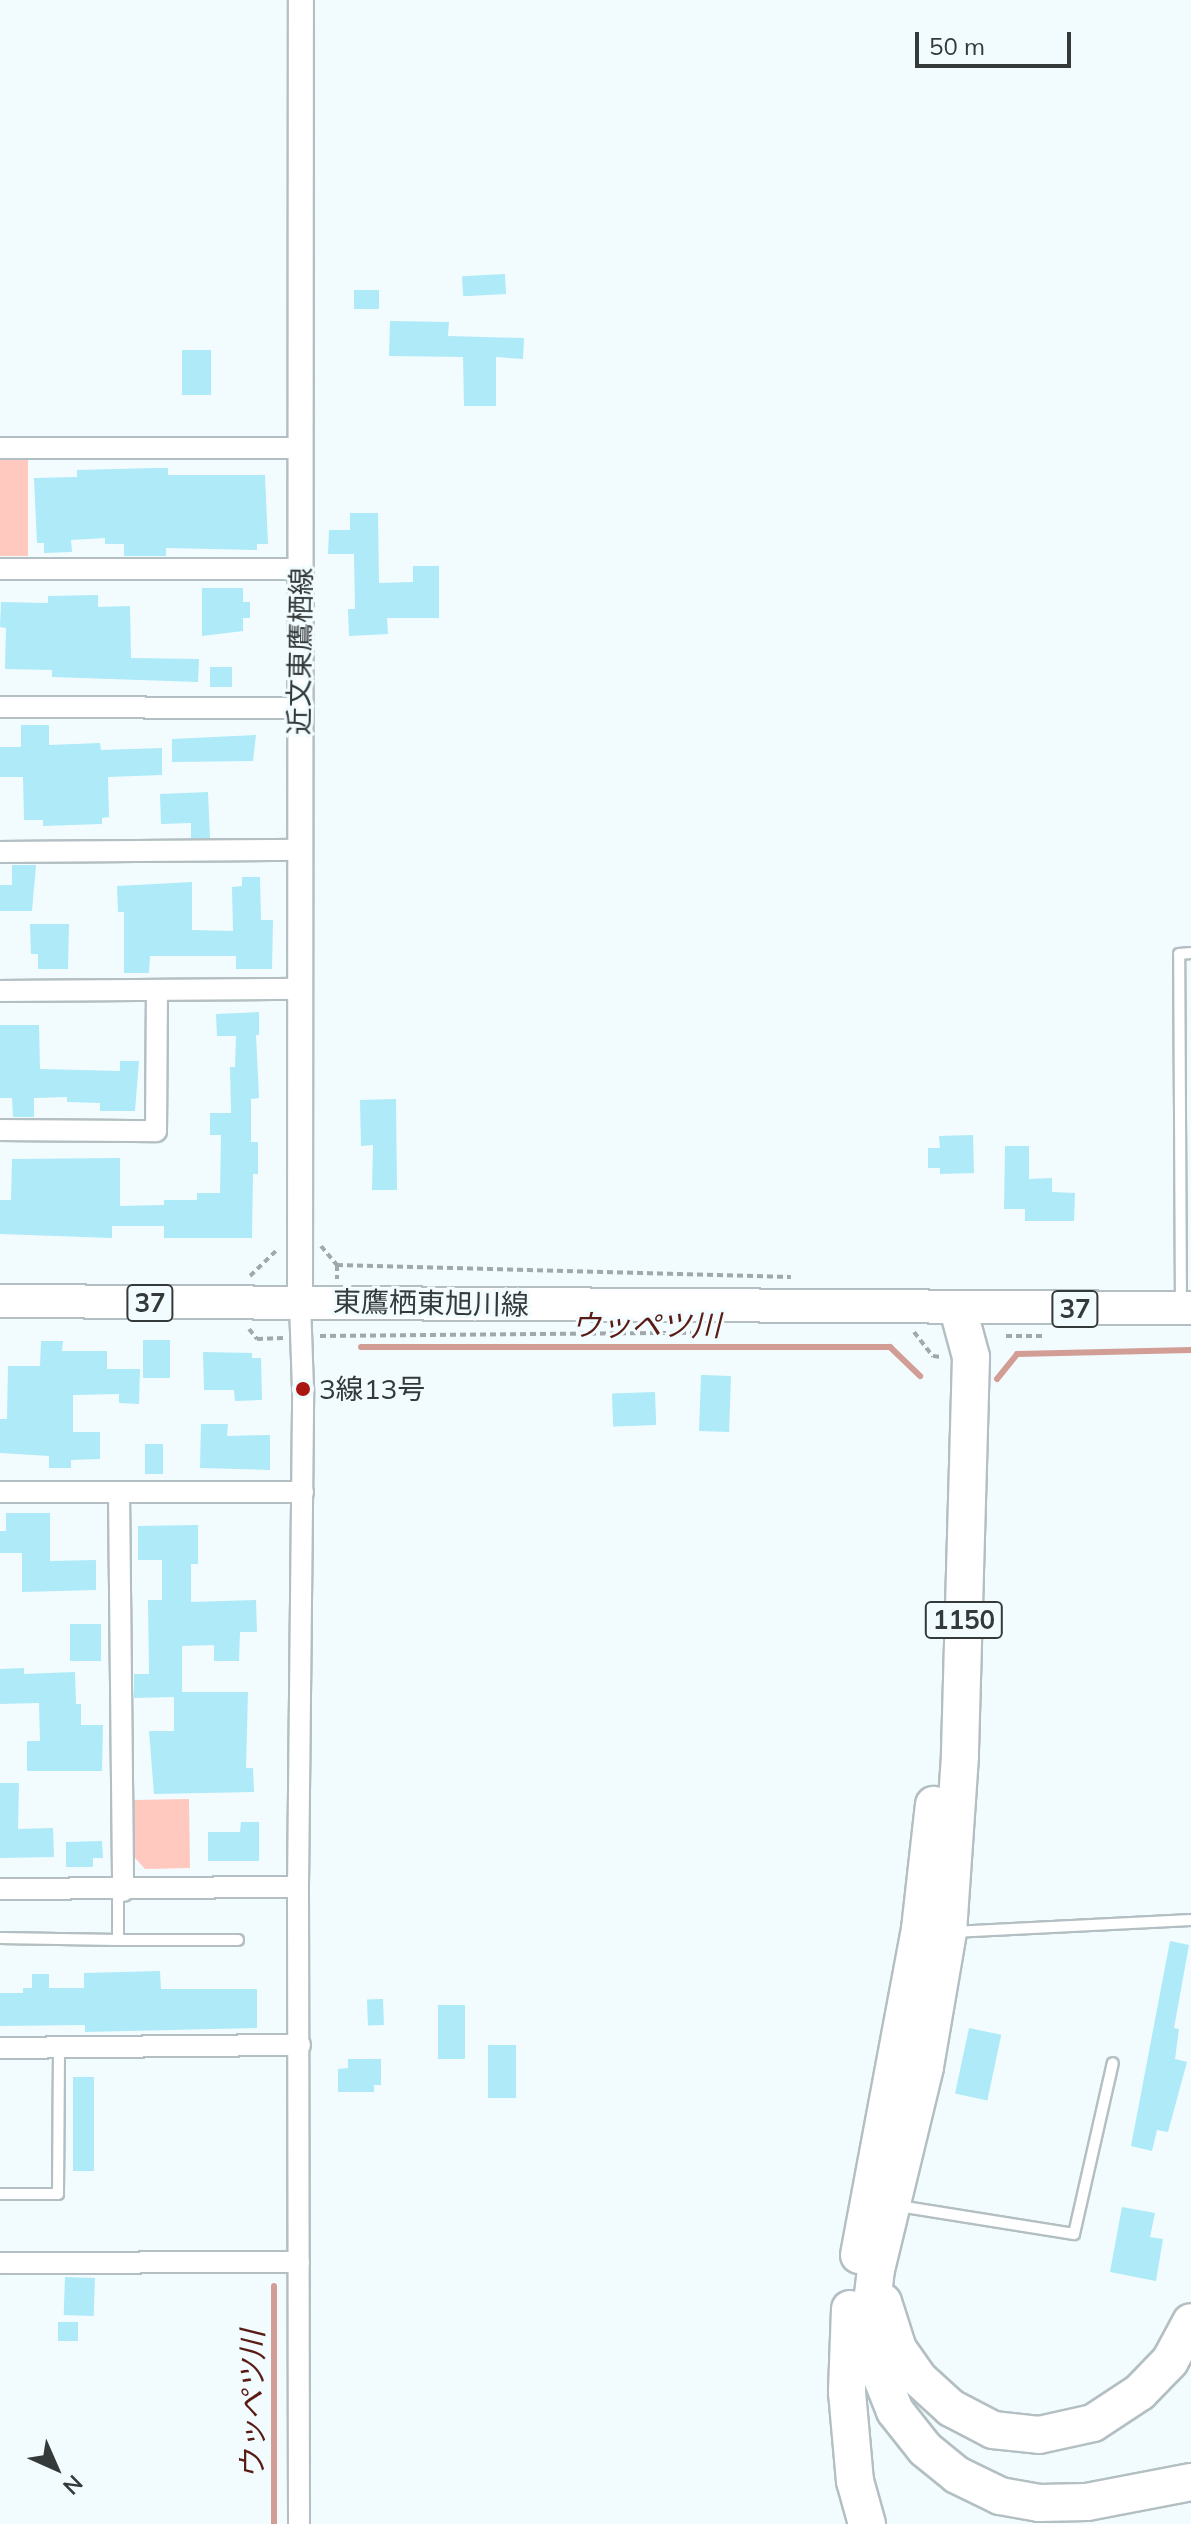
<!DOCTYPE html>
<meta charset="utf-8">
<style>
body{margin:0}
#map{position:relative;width:1191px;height:2524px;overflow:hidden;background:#f2fcff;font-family:Mulish,"Noto Sans JP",sans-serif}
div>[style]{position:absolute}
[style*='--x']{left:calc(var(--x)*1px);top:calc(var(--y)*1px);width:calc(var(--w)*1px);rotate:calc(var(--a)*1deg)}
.green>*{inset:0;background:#ffc9c0;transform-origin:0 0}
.stream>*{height:6px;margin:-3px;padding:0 3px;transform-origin:3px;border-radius:3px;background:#d19d94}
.building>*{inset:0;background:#aeeaf7;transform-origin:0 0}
.path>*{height:4px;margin-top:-2px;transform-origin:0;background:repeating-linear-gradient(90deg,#a0a8aa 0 6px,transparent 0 10px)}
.roads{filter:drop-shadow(2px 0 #b3bfc2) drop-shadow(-2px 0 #b3bfc2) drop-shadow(0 2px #b3bfc2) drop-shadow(0 -2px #b3bfc2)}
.service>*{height:10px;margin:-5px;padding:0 5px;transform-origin:5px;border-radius:5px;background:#fff}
.minor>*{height:20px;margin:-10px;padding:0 10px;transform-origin:10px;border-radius:10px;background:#fff}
.tertiary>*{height:24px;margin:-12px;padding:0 12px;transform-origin:12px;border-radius:12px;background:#fff}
.primary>*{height:32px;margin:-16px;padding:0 16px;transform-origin:16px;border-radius:16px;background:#fff}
.motorway>*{height:36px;margin:-18px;padding:0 18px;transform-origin:18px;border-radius:18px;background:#fff}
.dots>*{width:22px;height:22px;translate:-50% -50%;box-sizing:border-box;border:4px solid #f2fcff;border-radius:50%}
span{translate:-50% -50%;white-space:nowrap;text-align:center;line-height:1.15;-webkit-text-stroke:6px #f2fcff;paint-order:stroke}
.shield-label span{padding:2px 6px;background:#f2fcff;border:2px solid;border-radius:6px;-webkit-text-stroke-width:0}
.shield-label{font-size:26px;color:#34393a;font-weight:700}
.street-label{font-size:28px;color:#34393a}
.poi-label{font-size:28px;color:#34393a}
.left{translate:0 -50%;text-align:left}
.water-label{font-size:30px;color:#591b14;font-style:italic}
.north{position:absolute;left:16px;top:2428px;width:80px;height:80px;-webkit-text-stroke:6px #f2fcff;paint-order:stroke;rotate:135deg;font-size:22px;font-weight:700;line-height:32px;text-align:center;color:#34393a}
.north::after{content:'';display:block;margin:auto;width:28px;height:36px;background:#34393a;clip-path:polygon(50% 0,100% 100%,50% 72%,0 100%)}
.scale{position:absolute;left:915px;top:32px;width:156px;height:36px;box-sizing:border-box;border:4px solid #34393a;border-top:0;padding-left:10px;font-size:24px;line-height:28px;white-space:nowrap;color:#34393a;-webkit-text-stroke:6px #f2fcff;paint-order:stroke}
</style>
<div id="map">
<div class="green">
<i style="left:0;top:458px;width:28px;height:98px"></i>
<i style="clip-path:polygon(189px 1799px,190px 1868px,145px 1869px,135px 1858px,134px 1800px)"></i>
</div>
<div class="stream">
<i style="--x:361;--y:1347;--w:529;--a:0"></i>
<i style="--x:890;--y:1347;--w:42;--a:44"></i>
<i style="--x:997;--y:1379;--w:32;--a:-51"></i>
<i style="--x:1017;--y:1354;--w:174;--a:-1.3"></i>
<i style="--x:274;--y:2524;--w:238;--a:-90"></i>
</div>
<div class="building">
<i style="left:505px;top:274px;width:20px;height:43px;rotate:87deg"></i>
<i style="left:354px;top:290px;width:25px;height:19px"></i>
<i style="clip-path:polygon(390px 321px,449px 322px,448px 336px,524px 338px,523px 359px,496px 357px,496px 406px,464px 406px,463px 357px,389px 356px)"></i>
<i style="left:182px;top:350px;width:29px;height:45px"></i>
<i style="clip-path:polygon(155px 468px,168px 468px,168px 475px,265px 475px,268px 544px,257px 544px,257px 550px,166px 548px,166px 556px,124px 556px,124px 544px,105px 544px,105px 538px,71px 540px,72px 552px,44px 553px,44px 543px,37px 543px,34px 478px,77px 477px,77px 470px)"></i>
<i style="clip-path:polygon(350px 513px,378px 513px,379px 583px,413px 582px,413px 566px,439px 566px,439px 618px,387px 618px,388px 634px,349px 636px,348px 609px,355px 609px,354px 554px,328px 554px,329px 530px,350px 530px)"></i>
<i style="clip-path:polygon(202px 588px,243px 588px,243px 602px,250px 602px,250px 618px,243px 618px,243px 631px,202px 636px)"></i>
<i style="clip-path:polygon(98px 595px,98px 607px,130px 606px,131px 658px,199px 659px,198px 682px,52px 677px,52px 670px,5px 669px,6px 628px,0 627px,1px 602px,48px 603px,48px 596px)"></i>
<i style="left:232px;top:667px;width:20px;height:22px;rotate:90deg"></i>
<i style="clip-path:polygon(21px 725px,49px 725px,49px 745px,100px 743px,101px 750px,162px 748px,162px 775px,108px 777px,109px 817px,102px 818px,102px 824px,43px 826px,43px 820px,24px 820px,23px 777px,0 777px,0 747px,21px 747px)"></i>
<i style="clip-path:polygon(256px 735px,253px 761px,172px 762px,172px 739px)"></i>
<i style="clip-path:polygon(208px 792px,210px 838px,191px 838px,191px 823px,161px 824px,160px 794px)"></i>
<i style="clip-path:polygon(12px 865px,36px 865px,32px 911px,0 911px,0 885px,12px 885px)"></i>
<i style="clip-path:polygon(242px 877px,260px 877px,261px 920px,273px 920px,272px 969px,236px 969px,236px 956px,150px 956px,149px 973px,124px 973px,124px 912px,118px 912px,117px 886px,192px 882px,192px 930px,233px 931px,232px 887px,242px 886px)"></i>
<i style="clip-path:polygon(30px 924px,69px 924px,68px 969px,38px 969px,38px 954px,31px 954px)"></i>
<i style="clip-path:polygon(259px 1012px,259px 1035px,256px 1035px,259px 1098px,251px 1099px,251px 1142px,258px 1142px,258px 1174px,253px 1174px,252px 1238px,164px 1238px,164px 1226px,112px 1226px,112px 1238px,0 1234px,0 1200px,11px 1200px,12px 1159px,120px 1158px,120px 1206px,164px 1205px,164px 1200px,197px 1200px,197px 1193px,220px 1193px,221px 1135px,210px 1135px,210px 1113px,231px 1113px,230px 1067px,235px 1067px,236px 1036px,217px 1036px,216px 1014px)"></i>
<i style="clip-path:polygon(0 1025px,39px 1025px,40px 1069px,120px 1071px,120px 1061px,139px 1061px,135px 1111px,100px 1111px,100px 1103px,67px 1102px,67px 1097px,34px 1098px,34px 1117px,13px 1117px,12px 1098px,0 1098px)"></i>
<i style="clip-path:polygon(396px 1099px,397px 1190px,372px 1190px,373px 1145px,361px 1146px,360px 1100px)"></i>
<i style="clip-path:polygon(973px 1135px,974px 1173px,940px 1174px,940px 1168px,928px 1168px,928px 1148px,940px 1148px,939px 1136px)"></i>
<i style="clip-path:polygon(1005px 1146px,1029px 1146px,1029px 1179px,1052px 1178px,1052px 1192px,1075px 1193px,1074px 1221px,1025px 1221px,1025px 1209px,1004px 1209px)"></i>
<i style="left:143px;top:1340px;width:27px;height:38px"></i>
<i style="clip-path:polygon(41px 1341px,63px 1341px,62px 1351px,107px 1351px,107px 1369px,140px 1369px,139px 1404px,119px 1403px,119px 1394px,73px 1395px,73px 1432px,100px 1432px,100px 1459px,71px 1460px,71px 1468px,49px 1468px,49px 1456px,0 1453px,0 1419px,7px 1419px,8px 1366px,40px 1366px)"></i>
<i style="clip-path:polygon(203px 1352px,252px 1353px,252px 1358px,261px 1358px,262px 1400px,235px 1401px,234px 1390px,204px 1390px)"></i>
<i style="left:701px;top:1375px;width:30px;height:56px;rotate:2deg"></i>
<i style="left:655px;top:1392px;width:33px;height:43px;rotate:88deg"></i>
<i style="clip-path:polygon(201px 1424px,228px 1424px,227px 1436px,270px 1435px,270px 1470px,200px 1468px)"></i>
<i style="left:145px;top:1444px;width:18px;height:30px"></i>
<i style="clip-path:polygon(6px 1513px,50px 1513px,50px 1561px,96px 1560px,96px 1590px,22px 1592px,22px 1553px,0 1553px,0 1531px,6px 1531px)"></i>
<i style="clip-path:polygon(198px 1525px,198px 1564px,191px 1564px,191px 1602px,256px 1600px,257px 1632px,240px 1632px,239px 1661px,214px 1661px,214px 1645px,182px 1646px,182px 1692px,248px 1692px,246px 1768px,253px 1768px,254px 1792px,154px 1794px,149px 1731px,174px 1731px,174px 1697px,134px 1698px,134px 1674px,149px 1674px,148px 1600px,162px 1600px,162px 1560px,138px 1560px,138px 1526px)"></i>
<i style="left:70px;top:1624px;width:31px;height:37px"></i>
<i style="clip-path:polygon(24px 1668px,24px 1674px,75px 1672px,76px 1704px,81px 1704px,81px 1725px,103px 1725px,102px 1771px,27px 1771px,27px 1741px,40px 1741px,39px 1703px,0 1704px,0 1669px)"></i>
<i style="clip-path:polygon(0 1783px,19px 1783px,18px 1829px,53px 1828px,54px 1857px,0 1858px)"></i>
<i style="clip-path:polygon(241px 1822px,259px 1822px,259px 1861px,208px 1861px,208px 1832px,240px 1832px)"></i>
<i style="clip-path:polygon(102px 1841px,103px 1858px,93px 1858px,93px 1867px,66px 1867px,66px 1842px)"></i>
<i style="clip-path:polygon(1170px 1941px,1189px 1945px,1174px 2028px,1179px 2029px,1175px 2059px,1187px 2062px,1168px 2132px,1157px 2130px,1152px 2151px,1131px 2146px)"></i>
<i style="clip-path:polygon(160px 1971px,161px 1989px,257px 1989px,257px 2028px,85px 2032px,85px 2025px,0 2026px,0 1993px,23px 1993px,23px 1988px,32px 1988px,32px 1974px,49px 1974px,49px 1988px,84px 1988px,84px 1973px)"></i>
<i style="left:383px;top:1999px;width:26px;height:16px;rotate:88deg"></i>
<i style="left:438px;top:2005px;width:27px;height:54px"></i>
<i style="left:969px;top:2028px;width:33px;height:67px;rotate:12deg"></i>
<i style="left:488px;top:2045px;width:28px;height:53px"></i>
<i style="clip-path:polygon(348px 2059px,381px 2059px,381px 2085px,374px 2085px,374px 2092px,338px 2092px,338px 2069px,348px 2068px)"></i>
<i style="left:73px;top:2077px;width:21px;height:94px"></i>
<i style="clip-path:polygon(1122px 2207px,1155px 2213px,1150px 2237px,1163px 2239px,1156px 2281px,1110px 2272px)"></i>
<i style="left:65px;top:2277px;width:30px;height:38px;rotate:2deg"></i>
<i style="left:58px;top:2322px;width:20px;height:19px"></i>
</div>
<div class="path">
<i style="--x:321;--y:1246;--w:25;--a:50"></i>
<i style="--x:337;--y:1265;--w:14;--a:90"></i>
<i style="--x:337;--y:1265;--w:454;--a:1.5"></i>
<i style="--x:250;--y:1276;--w:39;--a:-44"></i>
<i style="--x:249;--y:1329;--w:13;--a:51"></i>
<i style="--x:257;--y:1339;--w:26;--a:-2"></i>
<i style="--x:914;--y:1332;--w:31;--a:52"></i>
<i style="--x:933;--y:1356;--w:8;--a:7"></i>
<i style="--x:320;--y:1336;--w:371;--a:-0.5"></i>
<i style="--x:1006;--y:1336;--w:39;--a:0"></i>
</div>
<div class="roads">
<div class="service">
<i style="--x:1181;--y:1305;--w:351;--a:-90.3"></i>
<i style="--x:1179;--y:954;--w:12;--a:-5"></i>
<i style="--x:118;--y:1891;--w:49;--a:90"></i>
<i style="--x:118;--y:1940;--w:120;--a:0"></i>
<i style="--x:953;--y:1932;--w:238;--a:-2.9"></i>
<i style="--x:0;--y:1938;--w:118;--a:1"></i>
<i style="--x:0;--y:2194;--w:58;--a:0"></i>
<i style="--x:58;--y:2194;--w:146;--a:-89.6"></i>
<i style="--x:899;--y:2206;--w:177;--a:9.1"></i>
<i style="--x:1074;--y:2234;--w:175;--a:-77.2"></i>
</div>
<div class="minor">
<i style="--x:0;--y:448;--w:300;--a:0"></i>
<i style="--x:0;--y:569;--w:301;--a:0"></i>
<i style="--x:0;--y:707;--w:299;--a:0.2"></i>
<i style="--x:0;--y:852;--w:298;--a:-0.4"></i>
<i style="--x:0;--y:991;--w:300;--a:-0.4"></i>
<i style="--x:0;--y:1130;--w:156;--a:0.4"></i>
<i style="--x:156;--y:1131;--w:141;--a:-89.6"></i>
<i style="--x:0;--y:1492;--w:303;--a:0"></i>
<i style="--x:119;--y:1493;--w:398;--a:89.4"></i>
<i style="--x:0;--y:1889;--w:298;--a:-0.4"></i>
<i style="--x:0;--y:2048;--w:300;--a:-0.6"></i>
<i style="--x:0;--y:2263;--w:299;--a:-0.2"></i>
<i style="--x:299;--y:2524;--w:637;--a:-90.09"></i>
<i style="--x:298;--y:1887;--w:498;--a:-89.4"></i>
<i style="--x:303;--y:1389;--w:88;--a:-92"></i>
</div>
<div class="tertiary">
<i style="--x:300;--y:1301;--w:1301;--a:-89.96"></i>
</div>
<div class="primary">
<i style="--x:0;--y:1301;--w:1191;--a:0.34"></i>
</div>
<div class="motorway">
<i style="--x:958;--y:1309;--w:50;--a:74.8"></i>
<i style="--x:971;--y:1357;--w:399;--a:91.6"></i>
<i style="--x:960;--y:1756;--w:176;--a:93.9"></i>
<i style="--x:948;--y:1932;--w:137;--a:99.7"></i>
<i style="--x:925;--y:2067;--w:208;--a:103.6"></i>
<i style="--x:876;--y:2269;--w:51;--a:96.7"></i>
<i style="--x:870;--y:2320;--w:36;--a:85"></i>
<i style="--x:873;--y:2356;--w:59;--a:68.2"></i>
<i style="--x:895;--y:2411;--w:48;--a:51.7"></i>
<i style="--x:925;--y:2449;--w:41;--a:39.1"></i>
<i style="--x:957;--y:2475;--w:48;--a:26"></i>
<i style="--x:1000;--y:2496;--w:40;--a:10"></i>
<i style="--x:1039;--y:2503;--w:48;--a:-1.2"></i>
<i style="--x:1087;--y:2502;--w:106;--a:-10.9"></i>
<i style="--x:859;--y:2255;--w:332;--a:-79.4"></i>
<i style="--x:920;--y:1929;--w:125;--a:-83.6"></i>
<i style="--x:883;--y:2302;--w:49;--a:72.3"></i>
<i style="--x:898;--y:2349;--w:35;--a:55"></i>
<i style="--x:918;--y:2378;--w:45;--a:42.3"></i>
<i style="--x:951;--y:2408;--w:47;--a:27.6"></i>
<i style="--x:993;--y:2430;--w:46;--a:6.2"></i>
<i style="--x:1039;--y:2435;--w:55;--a:-12.5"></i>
<i style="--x:1093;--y:2423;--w:56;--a:-33.4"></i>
<i style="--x:1140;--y:2392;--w:43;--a:-45.9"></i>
<i style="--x:1170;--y:2361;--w:44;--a:-61.7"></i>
<i style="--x:850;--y:2309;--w:83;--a:92.1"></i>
<i style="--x:847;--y:2392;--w:89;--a:84.9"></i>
<i style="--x:855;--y:2481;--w:45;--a:74.4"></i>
</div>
</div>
<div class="dots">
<i style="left:303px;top:1389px;background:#a91710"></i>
</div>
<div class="shield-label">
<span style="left:150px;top:1303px">37</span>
<span style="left:1075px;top:1309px">37</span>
<span style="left:964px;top:1620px">1150</span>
</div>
<div class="street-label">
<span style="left:300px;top:651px;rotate:-89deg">近文東鷹栖線</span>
<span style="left:431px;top:1303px;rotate:1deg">東鷹栖東旭川線</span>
</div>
<div class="poi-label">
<span class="left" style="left:319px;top:1389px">3線13号</span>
</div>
<div class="water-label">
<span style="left:646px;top:1325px">ウッペツ川</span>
<span style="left:252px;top:2405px;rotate:-90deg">ウッペツ川</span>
</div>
<div class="north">N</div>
<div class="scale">50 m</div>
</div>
